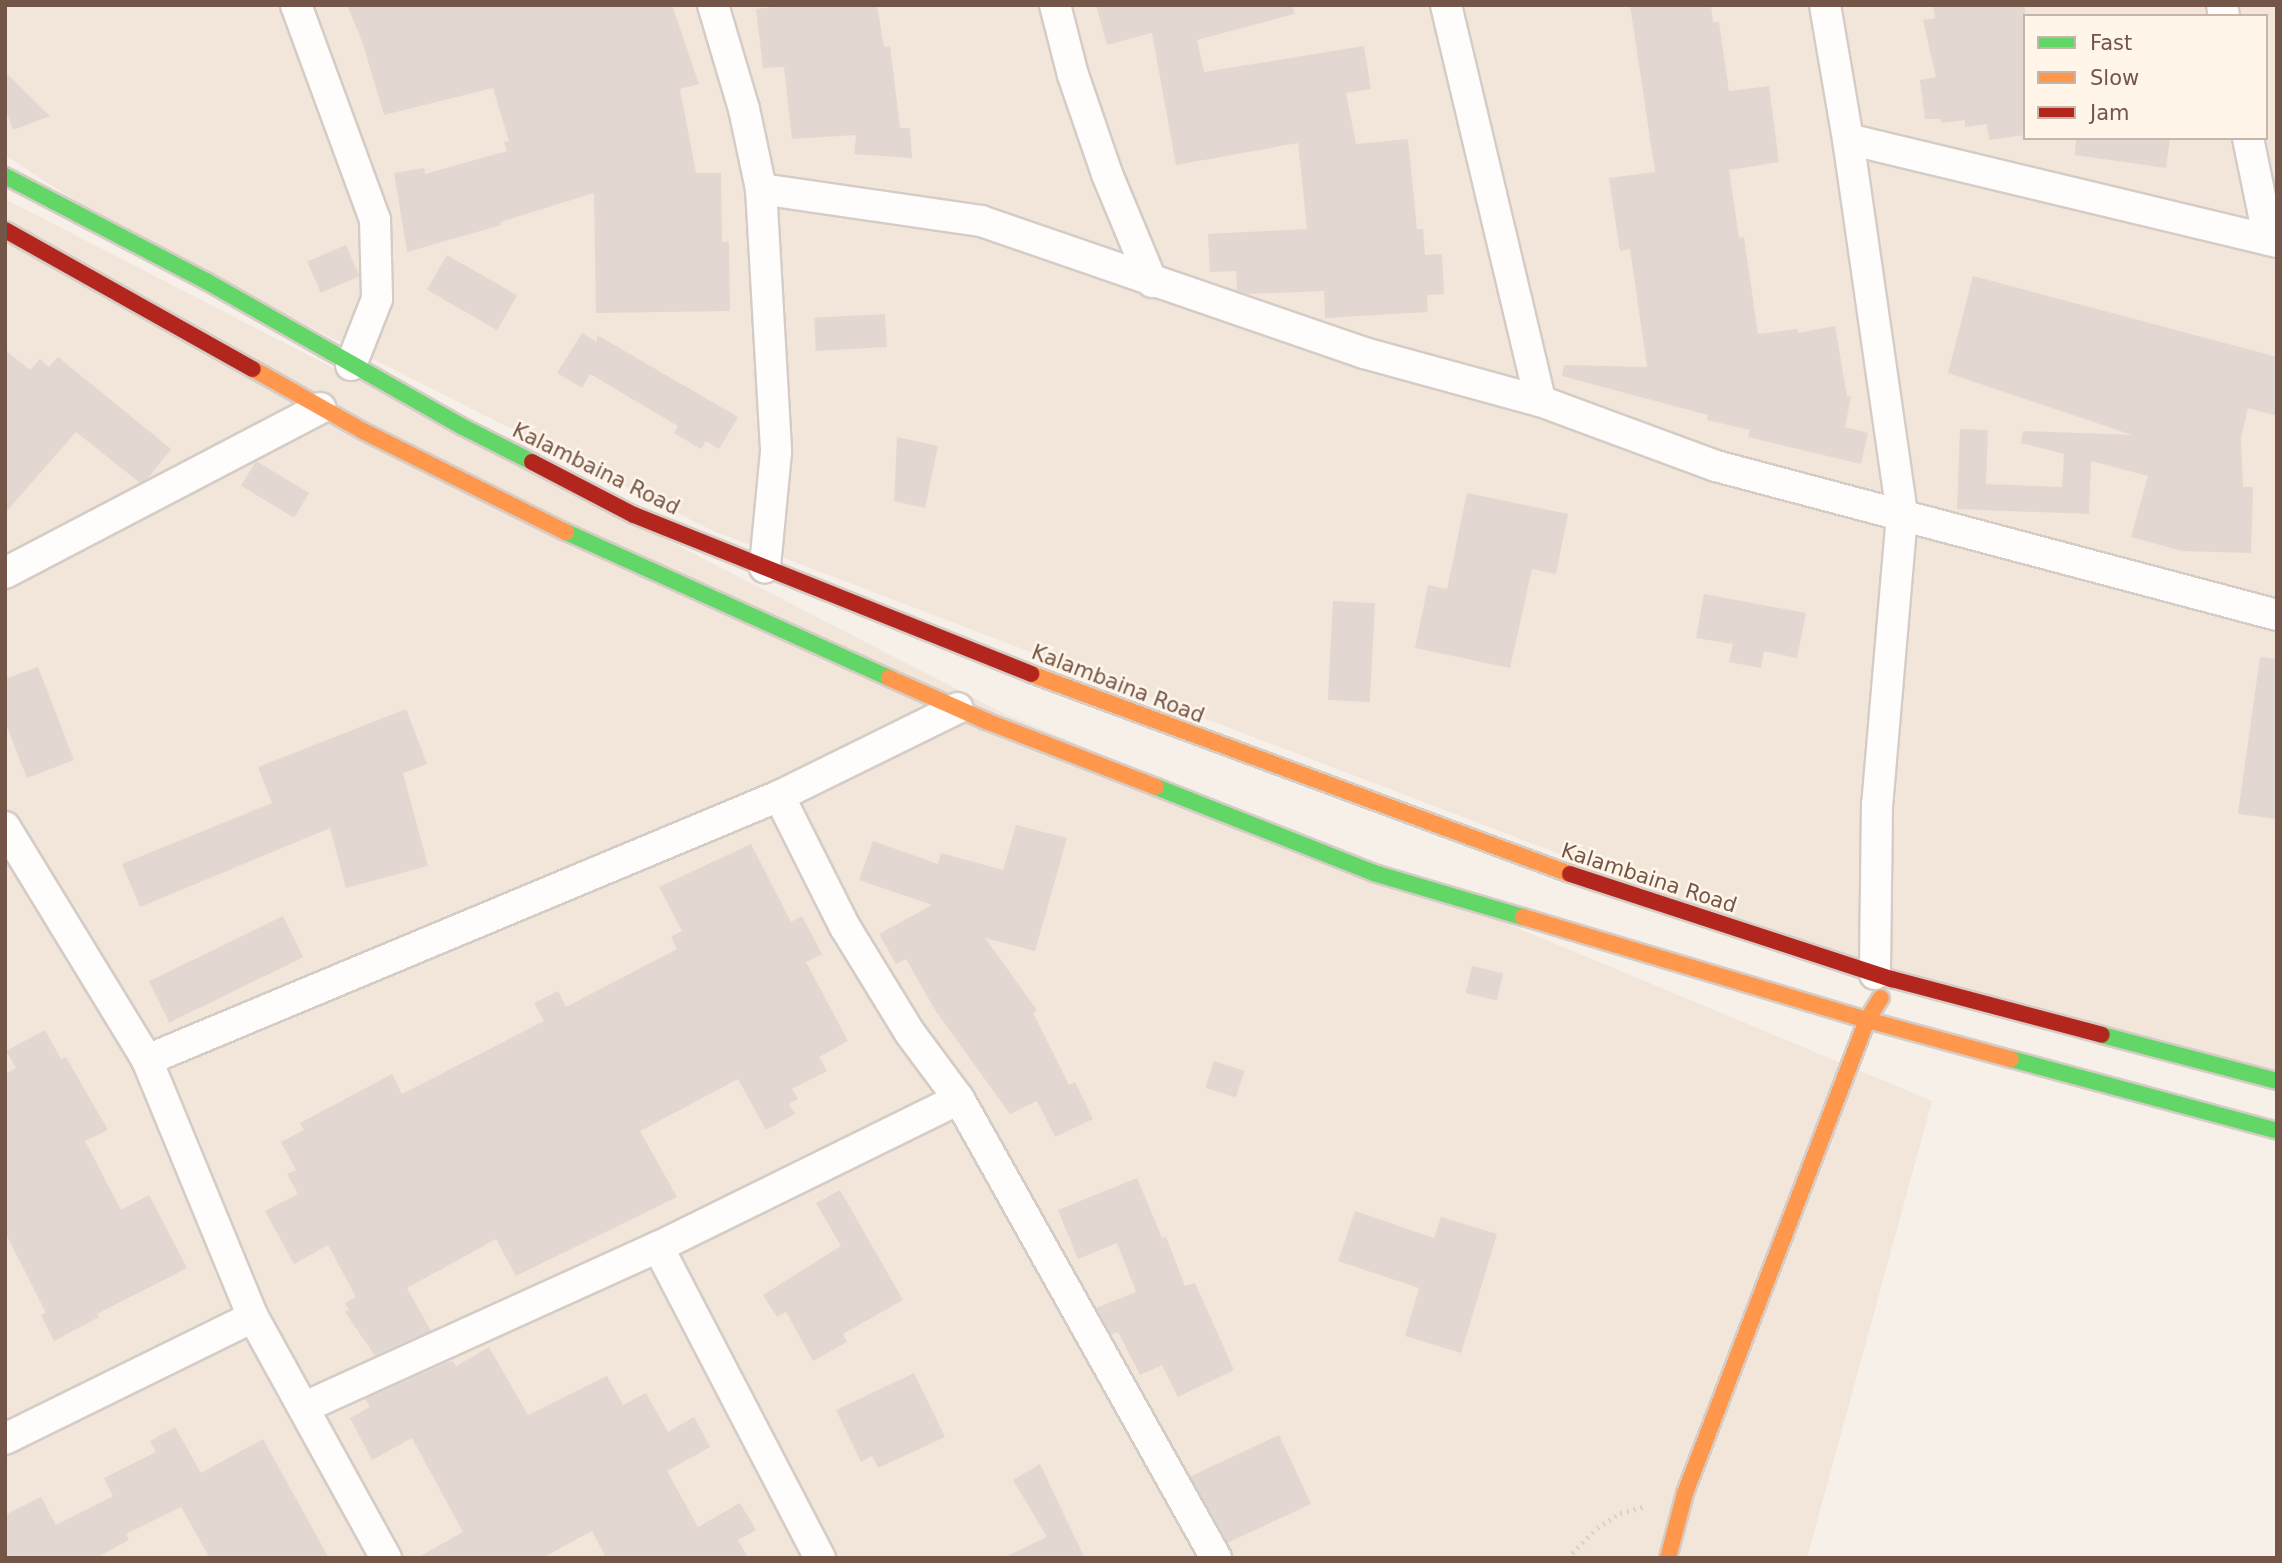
<!DOCTYPE html>
<style>
body{margin:0}
#map{position:relative;width:2282px;height:1563px;overflow:hidden;background:#f6f0e9;font-family:"DejaVu Sans",sans-serif}
div>[style]{position:absolute}
[style*='--x']{left:calc(var(--x)*1px);top:calc(var(--y)*1px);width:calc(var(--w)*1px);rotate:calc(var(--a)*1deg)}
.residential>*{inset:0;background:#f2e5d9}
.building>*{inset:0;background:#e3d8d1;transform-origin:0 0}
.path>*{height:4.5px;margin-top:-2.25px;transform-origin:0;background:repeating-linear-gradient(90deg,#dad0cc 0 2px,transparent 0 7px)}
.roads{filter:drop-shadow(2px 0 #d5ccc6) drop-shadow(-2px 0 #d5ccc6) drop-shadow(0 2px #d5ccc6) drop-shadow(0 -2px #d5ccc6)}
.street>*{height:30px;margin:-15px;padding:0 15px;transform-origin:15px;border-radius:15px;background:#fefdfc}
.fast>*{height:16px;margin:-8px;padding:0 8px;transform-origin:8px;border-radius:8px;background:#63d668}
.slow>*{height:16px;margin:-8px;padding:0 8px;transform-origin:8px;border-radius:8px;background:#ff974d}
.jam>*{height:16px;margin:-8px;padding:0 8px;transform-origin:8px;border-radius:8px;background:#b3261e}
span{translate:-50% -50%;white-space:nowrap;text-align:center;line-height:1.15;-webkit-text-stroke:5px #fff5e9;paint-order:stroke}
.street-label{font-size:21px;color:#745649}
.frame{position:absolute;inset:0;border:7px solid #745649;pointer-events:none}
.legend{position:absolute;left:2023px;top:14px;width:245px;height:126px;box-sizing:border-box;background:#fff5e9;border:2px solid #c7b5a9;margin:0;padding:9px 12px;list-style:none;font-size:21px;color:#745649}
.legend li{display:flex;align-items:center;gap:14px;height:35px}
.legend b{width:35px;border:2px solid #c7b5a9}
</style>
<div id="map">
<div class="residential">
<i style="clip-path:polygon(evenodd,5px 5px,2277px 5px,2277px 1070px,1848px 964px,711px 530px,125px 233px,5px 155px,5px 5px,2025px 16px,2266px 16px,2266px 138px,2025px 138px,2025px 16px)"></i>
<i style="clip-path:polygon(5px 199px,1005px 714px,1932px 1101px,1807px 1558px,5px 1558px)"></i>
</div>
<div class="building">
<i style="clip-path:polygon(347px 5px,672px 5px,699px 84px,680px 89px,696px 173px,721px 173px,722px 242px,729px 242px,730px 311px,596px 313px,594px 193px,500px 222px,501px 225px,407px 252px,394px 173px,424px 168px,425px 174px,507px 151px,504px 142px,509px 141px,493px 88px,384px 115px,362px 41px)"></i>
<i style="clip-path:polygon(790px 5px,877px 5px,884px 47px,890px 46px,900px 128px,910px 128px,912px 158px,854px 154px,856px 135px,792px 139px,784px 67px,763px 68px,756px 9px)"></i>
<i style="clip-path:polygon(1096px 5px,1293px 5px,1294px 14px,1197px 40px,1204px 72px,1364px 46px,1371px 89px,1346px 93px,1356px 144px,1408px 139px,1417px 229px,1423px 229px,1425px 255px,1442px 254px,1444px 294px,1427px 295px,1428px 312px,1325px 318px,1324px 291px,1248px 294px,1237px 291px,1236px 271px,1210px 272px,1208px 234px,1307px 229px,1298px 143px,1176px 165px,1152px 33px,1107px 45px)"></i>
<i style="clip-path:polygon(1630px 5px,1711px 5px,1713px 22px,1719px 22px,1729px 91px,1769px 86px,1779px 162px,1729px 170px,1739px 238px,1744px 237px,1758px 334px,1797px 329px,1798px 333px,1835px 326px,1847px 396px,1851px 397px,1845px 427px,1868px 433px,1861px 464px,1748px 437px,1750px 430px,1707px 420px,1708px 415px,1562px 376px,1564px 365px,1647px 367px,1630px 249px,1620px 251px,1609px 178px,1655px 172px)"></i>
<i style="clip-path:polygon(1933px 5px,2025px 5px,2025px 135px,1989px 140px,1987px 124px,1965px 127px,1965px 120px,1942px 123px,1941px 119px,1925px 119px,1920px 80px,1936px 77px,1923px 20px,1935px 18px)"></i>
<i style="clip-path:polygon(5px 72px,50px 116px,13px 130px,5px 108px)"></i>
<i style="clip-path:polygon(2076px 138px,2170px 138px,2166px 168px,2075px 155px)"></i>
<i style="left:346px;top:245px;width:34px;height:42px;rotate:67deg"></i>
<i style="left:447px;top:255px;width:81px;height:40px;rotate:30deg"></i>
<i style="clip-path:polygon(1973px 276px,2277px 357px,2277px 416px,2248px 408px,2241px 438px,2243px 487px,2253px 487px,2251px 553px,2182px 551px,2131px 537px,2148px 476px,2091px 461px,2089px 514px,1957px 509px,1960px 429px,1988px 430px,1986px 484px,2062px 487px,2064px 454px,2021px 443px,2023px 431px,2132px 435px,1948px 373px)"></i>
<i style="left:885px;top:314px;width:33px;height:71px;rotate:87deg"></i>
<i style="clip-path:polygon(582px 333px,597px 342px,597px 335px,738px 417px,719px 449px,706px 441px,701px 449px,674px 433px,678px 426px,590px 374px,582px 388px,557px 373px)"></i>
<i style="clip-path:polygon(5px 350px,30px 370px,40px 359px,49px 367px,58px 357px,171px 449px,148px 478px,140px 483px,76px 432px,5px 513px)"></i>
<i style="clip-path:polygon(897px 437px,938px 446px,925px 508px,894px 501px)"></i>
<i style="left:256px;top:461px;width:62px;height:29px;rotate:31deg"></i>
<i style="clip-path:polygon(1467px 493px,1568px 514px,1556px 574px,1532px 569px,1510px 668px,1415px 648px,1428px 585px,1447px 589px)"></i>
<i style="clip-path:polygon(1704px 594px,1806px 613px,1797px 658px,1764px 651px,1761px 668px,1729px 662px,1733px 644px,1696px 638px)"></i>
<i style="left:1333px;top:601px;width:42px;height:99px;rotate:3deg"></i>
<i style="clip-path:polygon(2260px 657px,2277px 659px,2277px 819px,2238px 814px)"></i>
<i style="clip-path:polygon(38px 667px,74px 760px,27px 778px,5px 722px,5px 679px)"></i>
<i style="clip-path:polygon(406px 709px,427px 764px,403px 773px,428px 866px,346px 888px,330px 828px,140px 907px,122px 864px,272px 803px,258px 767px)"></i>
<i style="clip-path:polygon(1016px 825px,1067px 838px,1035px 951px,985px 938px,1037px 1010px,1033px 1013px,1069px 1085px,1075px 1082px,1093px 1119px,1055px 1137px,1037px 1101px,1010px 1114px,935px 1010px,906px 959px,896px 964px,879px 934px,932px 905px,859px 880px,873px 841px,938px 864px,941px 853px,1003px 870px)"></i>
<i style="clip-path:polygon(751px 844px,791px 922px,802px 916px,822px 954px,806px 962px,848px 1041px,819px 1057px,827px 1071px,792px 1089px,798px 1099px,789px 1104px,795px 1114px,766px 1130px,738px 1079px,640px 1131px,677px 1197px,516px 1276px,496px 1239px,407px 1288px,431px 1331px,375px 1356px,345px 1312px,349px 1310px,345px 1303px,356px 1297px,328px 1245px,294px 1264px,265px 1211px,298px 1194px,287px 1174px,296px 1170px,281px 1142px,304px 1130px,300px 1123px,392px 1074px,402px 1094px,544px 1021px,534px 1003px,558px 991px,566px 1007px,677px 949px,671px 937px,682px 931px,659px 887px)"></i>
<i style="left:283px;top:916px;width:46px;height:149px;rotate:64deg"></i>
<i style="left:1472px;top:966px;width:32px;height:28px;rotate:13deg"></i>
<i style="clip-path:polygon(45px 1030px,61px 1059px,66px 1057px,108px 1130px,85px 1141px,121px 1210px,149px 1195px,187px 1268px,97px 1314px,99px 1317px,54px 1341px,41px 1315px,46px 1313px,5px 1232px,5px 1074px,16px 1068px,6px 1051px)"></i>
<i style="left:1214px;top:1061px;width:32px;height:28px;rotate:18deg"></i>
<i style="clip-path:polygon(1137px 1178px,1162px 1238px,1166px 1237px,1185px 1286px,1195px 1283px,1234px 1370px,1178px 1397px,1162px 1365px,1140px 1375px,1118px 1332px,1111px 1335px,1096px 1308px,1136px 1292px,1117px 1243px,1078px 1259px,1058px 1210px)"></i>
<i style="clip-path:polygon(840px 1190px,903px 1300px,843px 1334px,847px 1342px,813px 1361px,786px 1312px,777px 1317px,763px 1295px,841px 1246px,816px 1203px)"></i>
<i style="clip-path:polygon(1355px 1211px,1434px 1238px,1441px 1217px,1497px 1234px,1461px 1353px,1405px 1336px,1419px 1288px,1338px 1261px)"></i>
<i style="clip-path:polygon(489px 1347px,528px 1415px,607px 1376px,623px 1405px,646px 1393px,668px 1432px,694px 1417px,710px 1447px,667px 1471px,698px 1527px,740px 1503px,756px 1530px,738px 1540px,748px 1558px,606px 1558px,592px 1531px,542px 1558px,417px 1558px,463px 1532px,412px 1438px,372px 1460px,350px 1418px,370px 1407px,365px 1399px,448px 1362px,453px 1361px,456px 1366px)"></i>
<i style="clip-path:polygon(914px 1373px,945px 1437px,878px 1468px,872px 1456px,861px 1462px,836px 1410px)"></i>
<i style="clip-path:polygon(175px 1427px,201px 1473px,263px 1439px,329px 1558px,210px 1558px,181px 1507px,126px 1534px,129px 1540px,96px 1558px,5px 1558px,5px 1515px,41px 1497px,56px 1525px,113px 1496px,104px 1478px,156px 1452px,150px 1441px)"></i>
<i style="left:1279px;top:1435px;width:76px;height:98px;rotate:65deg"></i>
<i style="clip-path:polygon(1040px 1464px,1075px 1538px,1085px 1558px,1003px 1558px,1047px 1537px,1013px 1480px)"></i>
</div>
<div class="path">
<i style="--x:1567;--y:1558;--w:42;--a:-45"></i>
<i style="--x:1597;--y:1528;--w:27;--a:-33"></i>
<i style="--x:1620;--y:1513;--w:24;--a:-15"></i>
</div>
<div class="roads">
<div class="street">
<i style="--x:296;--y:5;--w:229;--a:69.8"></i>
<i style="--x:375;--y:220;--w:79;--a:88.5"></i>
<i style="--x:377;--y:299;--w:71;--a:111.5"></i>
<i style="--x:713;--y:5;--w:109;--a:73.4"></i>
<i style="--x:744;--y:109;--w:82;--a:78"></i>
<i style="--x:761;--y:189;--w:263;--a:86.7"></i>
<i style="--x:776;--y:452;--w:116;--a:95.5"></i>
<i style="--x:1055;--y:5;--w:72;--a:75.6"></i>
<i style="--x:1073;--y:75;--w:105;--a:71"></i>
<i style="--x:1107;--y:174;--w:117;--a:67.4"></i>
<i style="--x:1446;--y:5;--w:407;--a:76.6"></i>
<i style="--x:1825;--y:5;--w:136;--a:80.3"></i>
<i style="--x:1848;--y:139;--w:380;--a:81.8"></i>
<i style="--x:1902;--y:515;--w:290;--a:94.9"></i>
<i style="--x:1877;--y:804;--w:170;--a:90.7"></i>
<i style="--x:2222;--y:5;--w:11;--a:80"></i>
<i style="--x:2248;--y:138;--w:104;--a:78.4"></i>
<i style="--x:1848;--y:139;--w:441;--a:13.5"></i>
<i style="--x:761;--y:189;--w:222;--a:8.3"></i>
<i style="--x:981;--y:221;--w:405;--a:19"></i>
<i style="--x:1364;--y:353;--w:182;--a:15.3"></i>
<i style="--x:1540;--y:401;--w:188;--a:20.3"></i>
<i style="--x:1716;--y:466;--w:580;--a:14.87"></i>
<i style="--x:5;--y:573;--w:356;--a:-27.6"></i>
<i style="--x:779;--y:796;--w:147;--a:63.3"></i>
<i style="--x:845;--y:927;--w:124;--a:58.5"></i>
<i style="--x:910;--y:1033;--w:82;--a:53.4"></i>
<i style="--x:959;--y:1099;--w:526;--a:60.75"></i>
<i style="--x:5;--y:827;--w:273;--a:58.6"></i>
<i style="--x:147;--y:1060;--w:278;--a:67.6"></i>
<i style="--x:253;--y:1317;--w:275;--a:61.1"></i>
<i style="--x:147;--y:1060;--w:685;--a:-22.67"></i>
<i style="--x:779;--y:796;--w:199;--a:-26.2"></i>
<i style="--x:658;--y:1247;--w:335;--a:-26.2"></i>
<i style="--x:305;--y:1407;--w:388;--a:-24.4"></i>
<i style="--x:658;--y:1247;--w:351;--a:62.5"></i>
<i style="--x:5;--y:1439;--w:276;--a:-26.2"></i>
</div>
<div class="fast">
<i style="--x:5;--y:176;--w:227;--a:27.6"></i>
<i style="--x:206;--y:281;--w:296;--a:29.6"></i>
<i style="--x:463;--y:427;--w:77;--a:26.9"></i>
<i style="--x:566;--y:532;--w:354;--a:24.3"></i>
<i style="--x:1156;--y:787;--w:234;--a:21.5"></i>
<i style="--x:1374;--y:873;--w:155;--a:16.5"></i>
<i style="--x:2102;--y:1035;--w:181;--a:14.7"></i>
<i style="--x:2011;--y:1059;--w:276;--a:15.1"></i>
</div>
<div class="slow">
<i style="--x:253;--y:369;--w:126;--a:29.4"></i>
<i style="--x:363;--y:431;--w:227;--a:26.5"></i>
<i style="--x:1031;--y:674;--w:575;--a:20.36"></i>
<i style="--x:889;--y:678;--w:106;--a:23.9"></i>
<i style="--x:986;--y:721;--w:182;--a:21.2"></i>
<i style="--x:1523;--y:917;--w:359;--a:16.7"></i>
<i style="--x:1867;--y:1020;--w:149;--a:15.2"></i>
<i style="--x:1668;--y:1558;--w:67;--a:-75.3"></i>
<i style="--x:1685;--y:1493;--w:507;--a:-68.95"></i>
<i style="--x:1867;--y:1020;--w:26;--a:-58"></i>
</div>
<div class="jam">
<i style="--x:5;--y:230;--w:284;--a:29.3"></i>
<i style="--x:532;--y:462;--w:115;--a:27.5"></i>
<i style="--x:634;--y:515;--w:428;--a:21.8"></i>
<i style="--x:1570;--y:874;--w:339;--a:18.1"></i>
<i style="--x:1892;--y:979;--w:217;--a:14.9"></i>
</div>
</div>
<div class="street-label">
<span style="left:596px;top:469px;rotate:26deg">Kalambaina Road</span>
<span style="left:1118px;top:684px;rotate:21deg">Kalambaina Road</span>
<span style="left:1649px;top:878px;rotate:18deg">Kalambaina Road</span>
</div>
<div class="frame"></div>
<ul class="legend">
<li><b style="height:9px;background:#63d668"></b>Fast</li>
<li><b style="height:9px;background:#ff974d"></b>Slow</li>
<li><b style="height:9px;background:#b3261e"></b>Jam</li>
</ul>
</div>
